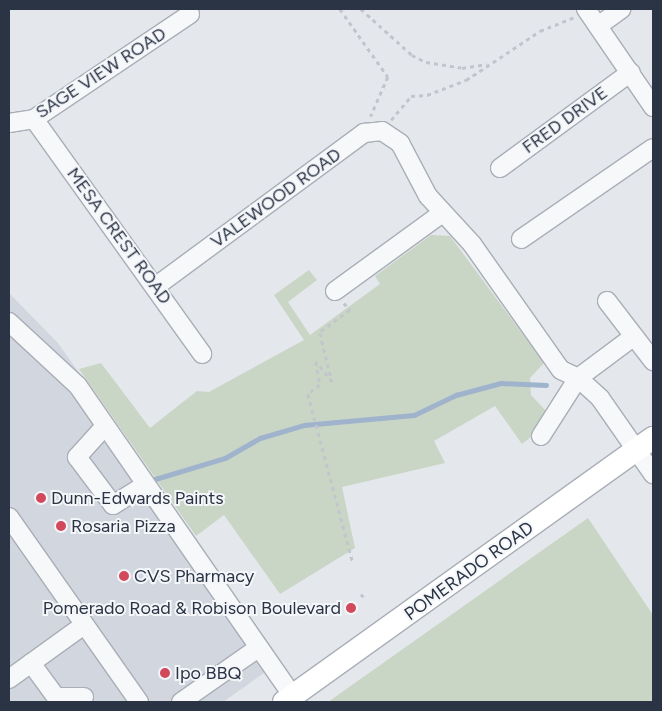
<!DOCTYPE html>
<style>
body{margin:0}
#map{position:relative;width:662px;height:711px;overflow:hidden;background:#e4e7ec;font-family:Figtree,sans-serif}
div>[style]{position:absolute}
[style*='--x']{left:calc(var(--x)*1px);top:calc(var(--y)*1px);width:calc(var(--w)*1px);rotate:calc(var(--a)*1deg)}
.built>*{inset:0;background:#d2d6de}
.green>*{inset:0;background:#c9d6c5}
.stream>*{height:4.5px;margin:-2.25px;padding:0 2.25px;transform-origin:2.25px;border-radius:2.25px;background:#9fb4cc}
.path>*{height:2.5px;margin-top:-1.25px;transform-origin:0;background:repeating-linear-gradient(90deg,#c2c5cb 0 4px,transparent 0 8px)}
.roads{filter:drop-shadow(1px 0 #a9aeb7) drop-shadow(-1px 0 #a9aeb7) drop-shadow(0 1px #a9aeb7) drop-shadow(0 -1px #a9aeb7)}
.minor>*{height:18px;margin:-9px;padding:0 9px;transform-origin:9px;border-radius:9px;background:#f7f8fa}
.major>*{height:22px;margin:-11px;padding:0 11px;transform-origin:11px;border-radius:11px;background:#fff}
.dots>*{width:14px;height:14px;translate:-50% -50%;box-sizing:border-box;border:2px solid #f4f6f9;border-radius:50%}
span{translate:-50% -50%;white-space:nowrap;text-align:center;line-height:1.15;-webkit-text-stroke:4px #f4f6f9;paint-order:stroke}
.street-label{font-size:18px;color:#2b3445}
.poi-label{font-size:18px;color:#2b3445}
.left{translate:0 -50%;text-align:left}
.right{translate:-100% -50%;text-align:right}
.frame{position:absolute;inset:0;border:10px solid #2b3445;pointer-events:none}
</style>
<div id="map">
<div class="built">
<i style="clip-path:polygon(9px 293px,58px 343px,281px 661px,223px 702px,9px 702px)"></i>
</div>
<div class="green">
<i style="clip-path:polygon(431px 235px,450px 236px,544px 363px,530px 378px,531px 395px,547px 412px,537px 432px,522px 444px,495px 406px,434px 441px,445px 463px,342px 487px,355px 548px,280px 594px,224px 515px,196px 536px,79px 369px,101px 363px,150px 428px,197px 391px,209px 392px,304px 340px,274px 295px,309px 270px,317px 280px,288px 302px,310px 335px,380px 284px,375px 276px)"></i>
<i style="clip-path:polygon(588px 518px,653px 615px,653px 702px,328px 702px)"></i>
</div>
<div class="stream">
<i style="--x:152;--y:480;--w:76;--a:-16.8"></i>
<i style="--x:225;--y:458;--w:40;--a:-29.7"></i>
<i style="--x:260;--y:438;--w:46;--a:-16.5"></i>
<i style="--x:304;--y:425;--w:110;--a:-5.2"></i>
<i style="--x:414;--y:415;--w:47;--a:-25.5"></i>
<i style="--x:456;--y:395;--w:47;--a:-14.9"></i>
<i style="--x:501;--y:383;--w:45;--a:2.5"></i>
</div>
<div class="path">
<i style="--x:340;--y:9;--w:83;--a:54.8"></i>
<i style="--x:388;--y:77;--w:43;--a:113.6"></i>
<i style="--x:361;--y:9;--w:69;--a:42"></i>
<i style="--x:412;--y:55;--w:16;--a:27"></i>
<i style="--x:426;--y:62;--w:36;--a:9"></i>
<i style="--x:462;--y:68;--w:25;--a:-9"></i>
<i style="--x:391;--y:120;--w:31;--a:-50"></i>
<i style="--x:411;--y:96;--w:16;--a:-4"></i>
<i style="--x:427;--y:95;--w:42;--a:-21"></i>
<i style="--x:466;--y:80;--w:89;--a:-33.5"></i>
<i style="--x:540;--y:31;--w:37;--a:-22"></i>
<i style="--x:344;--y:303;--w:9;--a:49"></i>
<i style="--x:350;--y:310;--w:38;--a:143"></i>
<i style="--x:320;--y:333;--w:50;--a:76.2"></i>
<i style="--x:332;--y:382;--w:26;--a:-129"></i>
<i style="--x:316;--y:362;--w:23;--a:80"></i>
<i style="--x:320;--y:385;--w:15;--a:143"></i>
<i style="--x:308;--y:394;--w:175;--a:75.1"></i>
<i style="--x:361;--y:594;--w:8;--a:50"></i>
</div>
<div class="roads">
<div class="minor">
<i style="--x:586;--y:9;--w:119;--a:55.6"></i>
<i style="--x:598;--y:26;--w:29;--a:-36"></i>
<i style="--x:34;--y:119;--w:289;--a:54.4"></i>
<i style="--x:9;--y:123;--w:25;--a:-9"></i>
<i style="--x:34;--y:119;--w:188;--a:-33.9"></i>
<i style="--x:500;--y:168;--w:162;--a:-36.2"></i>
<i style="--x:521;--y:239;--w:160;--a:-34.6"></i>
<i style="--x:155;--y:287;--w:260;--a:-36.4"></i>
<i style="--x:364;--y:133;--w:18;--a:-6"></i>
<i style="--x:382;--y:131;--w:22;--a:34"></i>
<i style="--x:400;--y:143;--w:60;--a:62.2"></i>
<i style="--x:428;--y:196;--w:65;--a:47.5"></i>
<i style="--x:472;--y:244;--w:154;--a:54.8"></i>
<i style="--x:561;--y:370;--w:19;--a:25"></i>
<i style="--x:578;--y:378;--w:69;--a:-36.7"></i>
<i style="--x:335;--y:291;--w:131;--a:-36"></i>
<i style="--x:607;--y:301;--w:76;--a:52.5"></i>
<i style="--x:9;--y:322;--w:94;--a:42.8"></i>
<i style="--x:78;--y:386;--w:377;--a:55.3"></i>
<i style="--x:105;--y:426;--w:42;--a:132.1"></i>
<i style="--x:77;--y:457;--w:60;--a:53.1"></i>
<i style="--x:113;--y:505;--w:38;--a:-32"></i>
<i style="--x:541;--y:436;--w:69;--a:-57.5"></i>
<i style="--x:578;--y:378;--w:30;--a:42"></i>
<i style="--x:600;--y:398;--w:93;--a:55.1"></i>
<i style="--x:9;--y:517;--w:226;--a:54.9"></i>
<i style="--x:31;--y:663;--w:42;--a:53.7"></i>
<i style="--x:56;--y:697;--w:28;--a:0"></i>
<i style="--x:9;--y:679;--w:92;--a:-35.8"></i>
<i style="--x:181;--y:702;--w:94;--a:-35"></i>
</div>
<div class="major">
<i style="--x:284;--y:702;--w:454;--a:-35.6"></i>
</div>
</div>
<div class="dots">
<i style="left:41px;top:498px;background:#d1495b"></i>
<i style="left:61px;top:526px;background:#d1495b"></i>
<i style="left:124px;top:576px;background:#d1495b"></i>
<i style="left:351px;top:608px;background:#d1495b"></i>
<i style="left:165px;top:673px;background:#d1495b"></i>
</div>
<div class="street-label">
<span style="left:101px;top:73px;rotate:-33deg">SAGE VIEW ROAD</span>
<span style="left:565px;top:120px;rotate:-36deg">FRED DRIVE</span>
<span style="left:276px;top:198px;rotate:-36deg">VALEWOOD ROAD</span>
<span style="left:119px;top:236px;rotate:54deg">MESA CREST ROAD</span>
<span style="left:469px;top:571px;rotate:-36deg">POMERADO ROAD</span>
</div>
<div class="poi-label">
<span class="left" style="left:51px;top:498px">Dunn-Edwards Paints</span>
<span class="left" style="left:71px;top:526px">Rosaria Pizza</span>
<span class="left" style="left:134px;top:576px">CVS Pharmacy</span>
<span class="right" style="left:341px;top:608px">Pomerado Road &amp; Robison Boulevard</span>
<span class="left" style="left:175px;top:673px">Ipo BBQ</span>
</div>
<div class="frame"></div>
</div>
